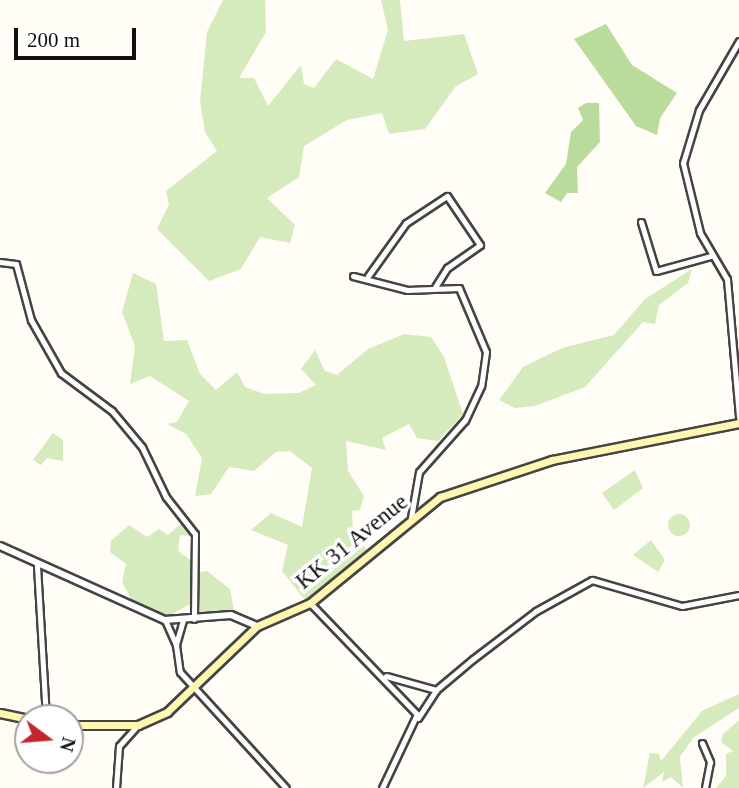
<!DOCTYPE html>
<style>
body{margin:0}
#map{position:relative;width:739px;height:788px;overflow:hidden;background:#fffdf5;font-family:Georgia,serif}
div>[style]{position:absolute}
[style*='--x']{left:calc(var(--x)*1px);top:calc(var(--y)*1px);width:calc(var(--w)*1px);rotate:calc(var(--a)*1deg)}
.green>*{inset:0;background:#d5ebbd}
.round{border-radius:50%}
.forest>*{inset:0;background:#b9dc9c}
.roads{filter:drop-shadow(2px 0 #444) drop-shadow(-2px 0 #444) drop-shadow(0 2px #444) drop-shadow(0 -2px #444)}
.minor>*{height:5px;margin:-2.5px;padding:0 2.5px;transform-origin:2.5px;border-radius:2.5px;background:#fff}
.tertiary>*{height:6px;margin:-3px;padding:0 3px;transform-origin:3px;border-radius:3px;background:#fff}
.secondary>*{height:7px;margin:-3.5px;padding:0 3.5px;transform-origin:3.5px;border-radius:3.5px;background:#fff6b0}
span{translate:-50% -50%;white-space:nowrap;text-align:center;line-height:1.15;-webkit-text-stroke:7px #fff;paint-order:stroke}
.street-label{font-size:23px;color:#111}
.north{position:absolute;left:14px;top:704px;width:70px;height:70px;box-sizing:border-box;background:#fff;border:2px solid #a0a0a0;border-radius:50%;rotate:106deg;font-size:19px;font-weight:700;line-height:28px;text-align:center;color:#111}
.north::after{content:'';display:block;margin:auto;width:24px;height:32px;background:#c4262e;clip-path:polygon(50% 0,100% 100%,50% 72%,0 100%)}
.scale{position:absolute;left:14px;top:28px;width:122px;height:32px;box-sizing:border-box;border:4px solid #111;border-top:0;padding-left:9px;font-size:21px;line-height:24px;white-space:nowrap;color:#111;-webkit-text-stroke:5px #fff;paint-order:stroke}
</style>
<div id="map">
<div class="green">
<i style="clip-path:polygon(223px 0,265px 0,266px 32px,239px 78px,254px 78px,268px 106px,301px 65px,304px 84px,314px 88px,336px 59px,373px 79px,388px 30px,381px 0,400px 0,404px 41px,464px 34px,478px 74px,456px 86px,425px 129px,389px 134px,382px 113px,347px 120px,304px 146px,299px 177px,267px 198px,295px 225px,290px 243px,260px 237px,241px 269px,209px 281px,157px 229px,169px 204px,166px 191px,217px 151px,205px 132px,200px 101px,207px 32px)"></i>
<i style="clip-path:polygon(692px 269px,688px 283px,659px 305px,655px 324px,643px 322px,585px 387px,535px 406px,515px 408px,499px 400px,523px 367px,562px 348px,614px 335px,645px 299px)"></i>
<i style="clip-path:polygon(133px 273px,156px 284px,164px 341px,187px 340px,200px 374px,216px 390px,237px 372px,245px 387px,264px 394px,299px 393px,316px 385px,301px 369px,315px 350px,325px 371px,337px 375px,368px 349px,404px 334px,431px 337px,444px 357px,463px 414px,438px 441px,417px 438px,409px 424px,382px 438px,386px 450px,346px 441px,348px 471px,364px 496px,360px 510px,352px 511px,353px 533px,368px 551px,345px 577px,341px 571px,306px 601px,282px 571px,288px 545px,251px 530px,271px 513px,302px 527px,312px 468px,290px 451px,276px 452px,254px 471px,229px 467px,211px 494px,195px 496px,202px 458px,186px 434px,167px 424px,177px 422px,189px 401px,150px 376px,130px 384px,135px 346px,122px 312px)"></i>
<i style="clip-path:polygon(53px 433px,63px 440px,63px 461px,47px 458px,41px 465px,33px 460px)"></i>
<i style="clip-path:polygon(635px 470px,643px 488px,614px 510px,602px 493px)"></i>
<i class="round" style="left:668px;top:514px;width:22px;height:22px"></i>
<i style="clip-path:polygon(183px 522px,192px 536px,180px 535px,178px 551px,198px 566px,197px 577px,192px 603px,167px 617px,131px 599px,122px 582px,126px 564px,110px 552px,111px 541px,129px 525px,147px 537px,159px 529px,168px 535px)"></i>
<i style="clip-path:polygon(651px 540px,665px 560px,658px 572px,633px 555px)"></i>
<i style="clip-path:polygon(207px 571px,230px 589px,234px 611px,195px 615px,200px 572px)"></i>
<i style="clip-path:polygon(739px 694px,739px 708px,693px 738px,680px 757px,683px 788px,671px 777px,662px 782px,664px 772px,643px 788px,650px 753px,659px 754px,661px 761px,702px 711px)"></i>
<i style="clip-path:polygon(739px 720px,739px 788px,716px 788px,726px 776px,726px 754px,733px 751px,721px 742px,723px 734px)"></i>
</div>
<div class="forest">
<i style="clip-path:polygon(606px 24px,632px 65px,677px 93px,660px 118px,657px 135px,636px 126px,574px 39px)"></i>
<i style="clip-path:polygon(586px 103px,599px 103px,600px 142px,577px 167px,578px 193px,567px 193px,561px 202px,545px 193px,566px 164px,571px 132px,583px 120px,578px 108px)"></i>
</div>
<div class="roads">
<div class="minor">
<i style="--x:739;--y:41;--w:80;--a:120.1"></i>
<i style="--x:699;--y:110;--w:55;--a:106.8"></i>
<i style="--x:683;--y:163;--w:72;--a:76.3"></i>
<i style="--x:700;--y:233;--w:53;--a:59.6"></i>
<i style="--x:727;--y:279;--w:139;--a:85"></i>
<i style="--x:641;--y:222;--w:51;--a:73"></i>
<i style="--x:656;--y:271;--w:57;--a:-15.3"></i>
<i style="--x:0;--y:262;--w:16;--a:7"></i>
<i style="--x:16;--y:264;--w:58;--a:75"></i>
<i style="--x:31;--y:320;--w:61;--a:60.5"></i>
<i style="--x:61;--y:373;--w:64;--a:36.7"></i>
<i style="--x:112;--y:411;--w:47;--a:50.2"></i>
<i style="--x:142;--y:447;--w:55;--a:64.4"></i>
<i style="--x:166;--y:497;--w:47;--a:51.9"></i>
<i style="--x:195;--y:534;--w:85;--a:90.7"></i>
<i style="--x:353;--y:276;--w:56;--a:14.5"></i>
<i style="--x:407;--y:290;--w:52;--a:-2.2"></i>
<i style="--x:459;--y:288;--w:69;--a:67.1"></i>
<i style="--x:486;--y:352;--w:34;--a:98"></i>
<i style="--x:481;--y:386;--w:38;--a:115"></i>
<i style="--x:465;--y:420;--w:69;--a:131.5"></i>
<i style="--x:419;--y:472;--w:47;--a:99.9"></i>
<i style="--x:368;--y:276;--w:65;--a:-54.4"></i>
<i style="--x:406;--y:223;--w:49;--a:-33.4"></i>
<i style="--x:447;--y:196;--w:59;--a:56"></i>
<i style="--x:480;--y:245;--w:40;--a:145.1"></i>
<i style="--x:447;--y:268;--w:22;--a:122"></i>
<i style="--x:37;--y:566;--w:152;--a:86.6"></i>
<i style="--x:310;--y:603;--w:154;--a:46.1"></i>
<i style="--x:417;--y:714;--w:82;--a:115.3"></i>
<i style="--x:165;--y:620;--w:27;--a:66"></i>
<i style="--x:183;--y:620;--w:26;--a:106"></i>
<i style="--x:176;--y:645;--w:27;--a:82"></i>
<i style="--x:180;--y:672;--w:157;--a:47.6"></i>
<i style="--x:386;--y:676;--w:52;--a:15.6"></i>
<i style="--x:418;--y:718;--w:33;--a:-57"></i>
<i style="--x:436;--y:690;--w:48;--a:-40"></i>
<i style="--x:473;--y:659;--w:79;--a:-37.3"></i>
<i style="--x:536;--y:611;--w:64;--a:-29"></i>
<i style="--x:592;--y:580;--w:94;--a:16.1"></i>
<i style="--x:682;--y:606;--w:58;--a:-10.9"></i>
<i style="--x:702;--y:743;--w:21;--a:67"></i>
<i style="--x:710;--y:762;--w:26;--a:101"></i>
<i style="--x:116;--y:788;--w:42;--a:-85.9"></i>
<i style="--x:119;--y:746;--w:28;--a:-48"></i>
</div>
<div class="tertiary">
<i style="--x:0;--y:546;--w:181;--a:24.2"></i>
<i style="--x:165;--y:620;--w:66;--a:-4.3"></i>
<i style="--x:231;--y:615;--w:28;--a:23"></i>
</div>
<div class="secondary">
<i style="--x:0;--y:713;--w:29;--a:12"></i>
<i style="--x:70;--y:725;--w:68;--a:0"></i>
<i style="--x:138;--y:725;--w:32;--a:-24"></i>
<i style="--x:167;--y:712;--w:124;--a:-43.7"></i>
<i style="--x:257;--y:626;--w:58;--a:-23.5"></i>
<i style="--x:310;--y:603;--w:168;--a:-39.2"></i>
<i style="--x:440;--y:497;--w:118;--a:-18.3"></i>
<i style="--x:552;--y:460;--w:191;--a:-11.2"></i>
</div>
</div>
<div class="street-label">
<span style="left:352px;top:542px;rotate:-39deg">KK 31 Avenue</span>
</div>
<div class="north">N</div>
<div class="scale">200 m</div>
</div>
